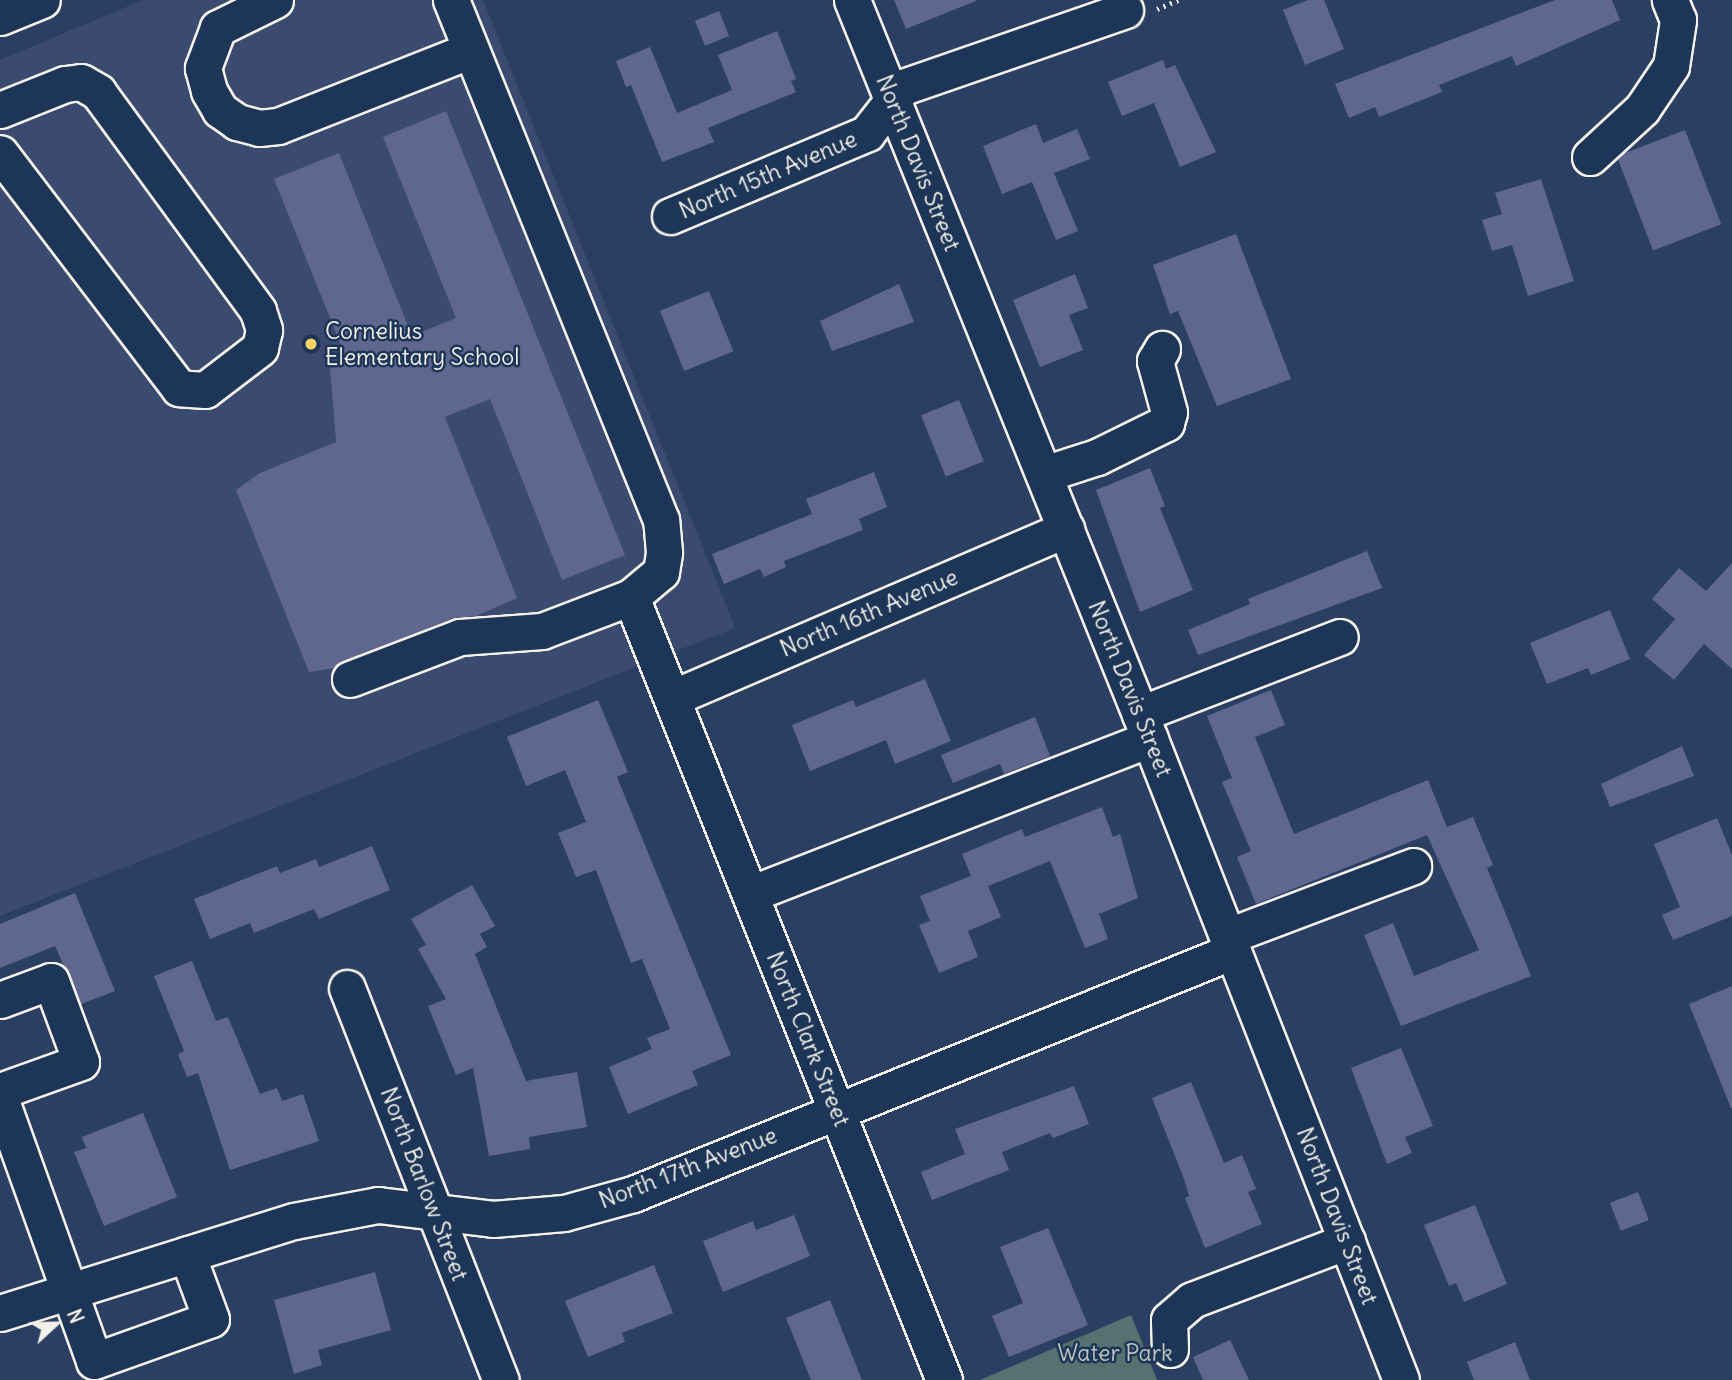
<!DOCTYPE html>
<style>
body{margin:0}
#map{position:relative;width:1732px;height:1380px;overflow:hidden;background:#2a3f62;font-family:Delius,sans-serif}
div>[style]{position:absolute}
[style*='--x']{left:calc(var(--x)*1px);top:calc(var(--y)*1px);width:calc(var(--w)*1px);rotate:calc(var(--a)*1deg)}
.built>*{inset:0;background:#3a4b6f}
.green>*{inset:0;background:#557271}
.building>*{inset:0;background:#60678e;transform-origin:0 0}
.path>*{height:4.5px;margin-top:-2.25px;transform-origin:0;background:repeating-linear-gradient(90deg,#f4f1e8 0 2px,transparent 0 7px)}
.roads{filter:drop-shadow(2px 0 #f4f1e8) drop-shadow(-2px 0 #f4f1e8) drop-shadow(0 2px #f4f1e8) drop-shadow(0 -2px #f4f1e8)}
.minor>*{height:35px;margin:-17.5px;padding:0 17.5px;transform-origin:17.5px;border-radius:17.5px;background:#1d3557}
.dots>*{width:19px;height:19px;translate:-50% -50%;box-sizing:border-box;border:4px solid #1d3557;border-radius:50%}
span{translate:-50% -50%;white-space:nowrap;text-align:center;line-height:1.15;-webkit-text-stroke:5px #1d3557;paint-order:stroke}
.street-label{font-size:23px;color:#f4f1e8}
.poi-label{font-size:23px;color:#f4f1e8}
.left{translate:0 -50%;text-align:left}
.park-label{font-size:23px;color:#bcc5be}
.north{position:absolute;left:21px;top:1289px;width:70px;height:70px;-webkit-text-stroke:5px #1d3557;paint-order:stroke;rotate:68deg;font-size:19px;font-weight:700;line-height:28px;text-align:center;color:#f4f1e8}
.north::after{content:'';display:block;margin:auto;width:24px;height:32px;background:#f4f1e8;clip-path:polygon(50% 0,100% 100%,50% 72%,0 100%)}
</style>
<div id="map">
<div class="built">
<i style="clip-path:polygon(143px 0,483px 0,735px 628px,0 916px,0 60px)"></i>
</div>
<div class="green">
<i style="clip-path:polygon(1131px 1315px,1157px 1380px,980px 1380px)"></i>
</div>
<div class="building">
<i style="clip-path:polygon(894px 0,975px 0,976px 1px,906px 29px)"></i>
<i style="clip-path:polygon(1308px 0,1324px 0,1344px 49px,1305px 65px,1283px 10px)"></i>
<i style="clip-path:polygon(1555px 0,1612px 0,1620px 20px,1516px 66px,1512px 56px,1439px 85px,1442px 92px,1379px 117px,1375px 107px,1349px 118px,1335px 84px)"></i>
<i style="left:719px;top:11px;width:27px;height:26px;rotate:68deg"></i>
<i style="clip-path:polygon(777px 31px,796px 79px,791px 81px,796px 92px,708px 128px,714px 142px,662px 162px,631px 85px,626px 87px,616px 61px,650px 47px,677px 113px,732px 90px,718px 55px)"></i>
<i style="clip-path:polygon(1163px 60px,1166px 69px,1175px 65px,1216px 152px,1180px 167px,1154px 103px,1122px 116px,1108px 82px)"></i>
<i style="clip-path:polygon(446px 111px,625px 555px,562px 580px,490px 399px,445px 417px,517px 598px,476px 616px,453px 618px,334px 668px,309px 672px,236px 490px,260px 473px,336px 442px,330px 367px,347px 360px,274px 179px,339px 153px,412px 336px,456px 318px,383px 137px)"></i>
<i style="clip-path:polygon(1036px 124px,1043px 143px,1077px 129px,1090px 159px,1054px 173px,1078px 231px,1056px 240px,1032px 182px,1002px 194px,983px 146px)"></i>
<i style="left:1685px;top:130px;width:101px;height:73px;rotate:69deg"></i>
<i style="clip-path:polygon(1541px 179px,1574px 281px,1528px 296px,1512px 245px,1492px 251px,1482px 220px,1502px 214px,1495px 193px)"></i>
<i style="clip-path:polygon(1236px 234px,1291px 379px,1217px 406px,1178px 311px,1170px 314px,1153px 265px)"></i>
<i style="clip-path:polygon(1075px 274px,1088px 308px,1069px 315px,1083px 350px,1040px 367px,1013px 300px)"></i>
<i style="clip-path:polygon(899px 284px,914px 322px,832px 351px,820px 321px)"></i>
<i style="left:709px;top:291px;width:65px;height:53px;rotate:68deg"></i>
<i style="left:959px;top:400px;width:66px;height:41px;rotate:68deg"></i>
<i style="clip-path:polygon(1150px 468px,1165px 506px,1160px 508px,1193px 590px,1140px 612px,1096px 490px)"></i>
<i style="clip-path:polygon(874px 472px,887px 507px,859px 519px,863px 530px,784px 561px,786px 567px,764px 577px,760px 569px,724px 584px,712px 554px,812px 514px,806px 499px)"></i>
<i style="clip-path:polygon(1367px 551px,1382px 588px,1198px 655px,1188px 630px,1250px 604px,1248px 599px)"></i>
<i style="clip-path:polygon(1732px 563px,1732px 669px,1704px 644px,1674px 680px,1644px 655px,1675px 619px,1652px 599px,1679px 568px,1706px 591px)"></i>
<i style="clip-path:polygon(1610px 610px,1630px 659px,1591px 675px,1588px 668px,1547px 684px,1530px 643px)"></i>
<i style="clip-path:polygon(925px 679px,951px 741px,895px 764px,886px 740px,810px 771px,792px 725px,853px 700px,856px 707px)"></i>
<i style="clip-path:polygon(1271px 690px,1285px 725px,1255px 737px,1294px 834px,1428px 780px,1447px 827px,1473px 817px,1493px 865px,1487px 868px,1531px 976px,1401px 1026px,1364px 935px,1393px 923px,1414px 976px,1479px 950px,1427px 835px,1256px 904px,1237px 857px,1251px 851px,1222px 782px,1232px 778px,1207px 716px)"></i>
<i style="clip-path:polygon(598px 700px,628px 772px,617px 777px,731px 1055px,692px 1071px,698px 1085px,628px 1114px,609px 1067px,652px 1049px,647px 1038px,670px 1029px,642px 959px,631px 963px,596px 870px,576px 877px,558px 833px,586px 822px,565px 770px,526px 786px,507px 737px)"></i>
<i style="clip-path:polygon(1035px 717px,1050px 756px,1004px 774px,1000px 764px,953px 783px,941px 755px)"></i>
<i style="clip-path:polygon(1682px 746px,1694px 776px,1610px 807px,1601px 784px)"></i>
<i style="clip-path:polygon(1102px 807px,1113px 837px,1120px 834px,1138px 898px,1099px 914px,1108px 939px,1085px 948px,1050px 861px,988px 886px,1001px 917px,968px 931px,978px 957px,939px 973px,919px 925px,930px 921px,920px 896px,971px 876px,962px 854px,1022px 829px,1025px 837px)"></i>
<i style="clip-path:polygon(1717px 818px,1732px 855px,1732px 916px,1673px 940px,1662px 915px,1680px 907px,1654px 844px)"></i>
<i style="clip-path:polygon(372px 846px,390px 890px,319px 919px,314px 909px,254px 933px,250px 923px,210px 939px,194px 899px,277px 866px,280px 873px,316px 859px,319px 867px)"></i>
<i style="clip-path:polygon(472px 885px,495px 926px,480px 934px,487px 947px,475px 954px,526px 1081px,577px 1072px,587px 1127px,529px 1137px,530px 1149px,489px 1156px,473px 1068px,456px 1075px,428px 1006px,446px 999px,418px 949px,426px 945px,411px 919px)"></i>
<i style="clip-path:polygon(75px 893px,115px 991px,81px 1004px,55px 946px,0 968px,0 924px)"></i>
<i style="clip-path:polygon(192px 961px,216px 1021px,228px 1017px,260px 1094px,277px 1088px,282px 1101px,303px 1094px,319px 1141px,230px 1170px,198px 1073px,187px 1077px,178px 1054px,184px 1051px,154px 976px)"></i>
<i style="clip-path:polygon(1732px 986px,1732px 1108px,1731px 1108px,1689px 1004px)"></i>
<i style="clip-path:polygon(1401px 1048px,1433px 1126px,1405px 1137px,1412px 1153px,1387px 1164px,1351px 1068px)"></i>
<i style="clip-path:polygon(1191px 1082px,1224px 1163px,1242px 1155px,1256px 1189px,1248px 1192px,1262px 1224px,1205px 1248px,1185px 1198px,1189px 1196px,1184px 1179px,1152px 1098px)"></i>
<i style="clip-path:polygon(1074px 1086px,1089px 1124px,1053px 1138px,1050px 1133px,1002px 1152px,1009px 1170px,932px 1200px,921px 1172px,965px 1154px,955px 1129px)"></i>
<i style="clip-path:polygon(143px 1113px,177px 1197px,104px 1226px,74px 1152px,86px 1148px,82px 1137px)"></i>
<i style="left:1638px;top:1192px;width:30px;height:30px;rotate:69deg"></i>
<i style="clip-path:polygon(1475px 1205px,1507px 1284px,1464px 1302px,1456px 1283px,1449px 1286px,1424px 1225px)"></i>
<i style="clip-path:polygon(794px 1215px,810px 1256px,723px 1292px,703px 1241px,753px 1221px,756px 1230px)"></i>
<i style="clip-path:polygon(1048px 1228px,1088px 1325px,1009px 1357px,992px 1316px,1023px 1303px,1000px 1247px)"></i>
<i style="clip-path:polygon(654px 1265px,673px 1313px,622px 1333px,625px 1342px,588px 1357px,565px 1301px)"></i>
<i style="clip-path:polygon(375px 1272px,391px 1330px,318px 1350px,322px 1365px,294px 1374px,274px 1300px)"></i>
<i style="clip-path:polygon(830px 1300px,862px 1380px,811px 1380px,786px 1318px)"></i>
<i style="clip-path:polygon(1230px 1340px,1249px 1380px,1203px 1380px,1193px 1357px)"></i>
<i style="clip-path:polygon(1515px 1342px,1530px 1380px,1474px 1380px,1467px 1362px)"></i>
</div>
<div class="path">
<i style="--x:1157;--y:9;--w:23;--a:-23"></i>
</div>
<div class="roads">
<div class="minor">
<i style="--x:275;--y:0;--w:64;--a:153.8"></i>
<i style="--x:218;--y:28;--w:43;--a:110.6"></i>
<i style="--x:203;--y:68;--w:24;--a:75"></i>
<i style="--x:209;--y:91;--w:22;--a:60"></i>
<i style="--x:220;--y:110;--w:21;--a:35"></i>
<i style="--x:237;--y:122;--w:23;--a:15"></i>
<i style="--x:259;--y:128;--w:19;--a:-6"></i>
<i style="--x:278;--y:126;--w:207;--a:-21.5"></i>
<i style="--x:852;--y:0;--w:770;--a:68.03"></i>
<i style="--x:1140;--y:714;--w:715;--a:68.6"></i>
<i style="--x:0;--y:17;--w:45;--a:-22"></i>
<i style="--x:0;--y:110;--w:70;--a:-21.8"></i>
<i style="--x:65;--y:84;--w:16;--a:-7"></i>
<i style="--x:81;--y:82;--w:20;--a:30"></i>
<i style="--x:98;--y:92;--w:271;--a:53.8"></i>
<i style="--x:258;--y:311;--w:20;--a:72"></i>
<i style="--x:264;--y:330;--w:18;--a:103"></i>
<i style="--x:260;--y:348;--w:69;--a:142.6"></i>
<i style="--x:205;--y:390;--w:26;--a:-176"></i>
<i style="--x:179;--y:388;--w:295;--a:-127.3"></i>
<i style="--x:1590;--y:157;--w:71;--a:-42.7"></i>
<i style="--x:1642;--y:109;--w:52;--a:-56"></i>
<i style="--x:1671;--y:66;--w:47;--a:-81.3"></i>
<i style="--x:1678;--y:20;--w:22;--a:-112"></i>
<i style="--x:670;--y:216;--w:214;--a:-22.8"></i>
<i style="--x:867;--y:133;--w:58;--a:-52"></i>
<i style="--x:903;--y:87;--w:235;--a:-19.1"></i>
<i style="--x:1044;--y:474;--w:56;--a:-17.8"></i>
<i style="--x:1097;--y:457;--w:77;--a:-26.2"></i>
<i style="--x:1166;--y:423;--w:11;--a:-75"></i>
<i style="--x:1169;--y:412;--w:53;--a:-105.4"></i>
<i style="--x:1155;--y:361;--w:14;--a:-60"></i>
<i style="--x:631;--y:597;--w:843;--a:68.21"></i>
<i style="--x:350;--y:679;--w:118;--a:-20.9"></i>
<i style="--x:460;--y:637;--w:82;--a:-4.2"></i>
<i style="--x:542;--y:631;--w:95;--a:-20.9"></i>
<i style="--x:631;--y:597;--w:39;--a:-40"></i>
<i style="--x:661;--y:572;--w:20;--a:-81"></i>
<i style="--x:664;--y:552;--w:32;--a:-95"></i>
<i style="--x:661;--y:520;--w:561;--a:-111.99"></i>
<i style="--x:672;--y:698;--w:429;--a:-23.2"></i>
<i style="--x:1140;--y:714;--w:214;--a:-21.1"></i>
<i style="--x:750;--y:894;--w:429;--a:-21.2"></i>
<i style="--x:1228;--y:936;--w:198;--a:-20.7"></i>
<i style="--x:347;--y:988;--w:421;--a:68.6"></i>
<i style="--x:0;--y:1000;--w:54;--a:-20.4"></i>
<i style="--x:51;--y:981;--w:86;--a:69.7"></i>
<i style="--x:81;--y:1062;--w:86;--a:160.3"></i>
<i style="--x:0;--y:1098;--w:279;--a:70.3"></i>
<i style="--x:94;--y:1361;--w:124;--a:-19.7"></i>
<i style="--x:211;--y:1319;--w:69;--a:-110.3"></i>
<i style="--x:0;--y:1313;--w:308;--a:-17.4"></i>
<i style="--x:294;--y:1221;--w:86;--a:-10.8"></i>
<i style="--x:378;--y:1205;--w:116;--a:6.9"></i>
<i style="--x:493;--y:1219;--w:71;--a:-4.8"></i>
<i style="--x:564;--y:1213;--w:72;--a:-15.4"></i>
<i style="--x:633;--y:1194;--w:647;--a:-22.05"></i>
<i style="--x:1170;--y:1349;--w:29;--a:-92"></i>
<i style="--x:1169;--y:1320;--w:30;--a:-41"></i>
<i style="--x:1192;--y:1300;--w:166;--a:-20.8"></i>
</div>
</div>
<div class="dots">
<i style="left:311px;top:344px;background:#ffd166"></i>
</div>
<div class="street-label">
<span style="left:918px;top:163px;rotate:68deg">North Davis Street</span>
<span style="left:768px;top:175px;rotate:-23deg">North 15th Avenue</span>
<span style="left:869px;top:613px;rotate:-23deg">North 16th Avenue</span>
<span style="left:1130px;top:689px;rotate:68deg">North Davis Street</span>
<span style="left:808px;top:1039px;rotate:68deg">North Clark Street</span>
<span style="left:688px;top:1168px;rotate:-21deg">North 17th Avenue</span>
<span style="left:424px;top:1184px;rotate:69deg">North Barlow Street</span>
<span style="left:1337px;top:1216px;rotate:69deg">North Davis Street</span>
</div>
<div class="poi-label">
<span class="left" style="left:325px;top:344px">Cornelius<br>Elementary School</span>
</div>
<div class="park-label">
<span style="left:1115px;top:1353px">Water Park</span>
</div>
<div class="north">N</div>
</div>
